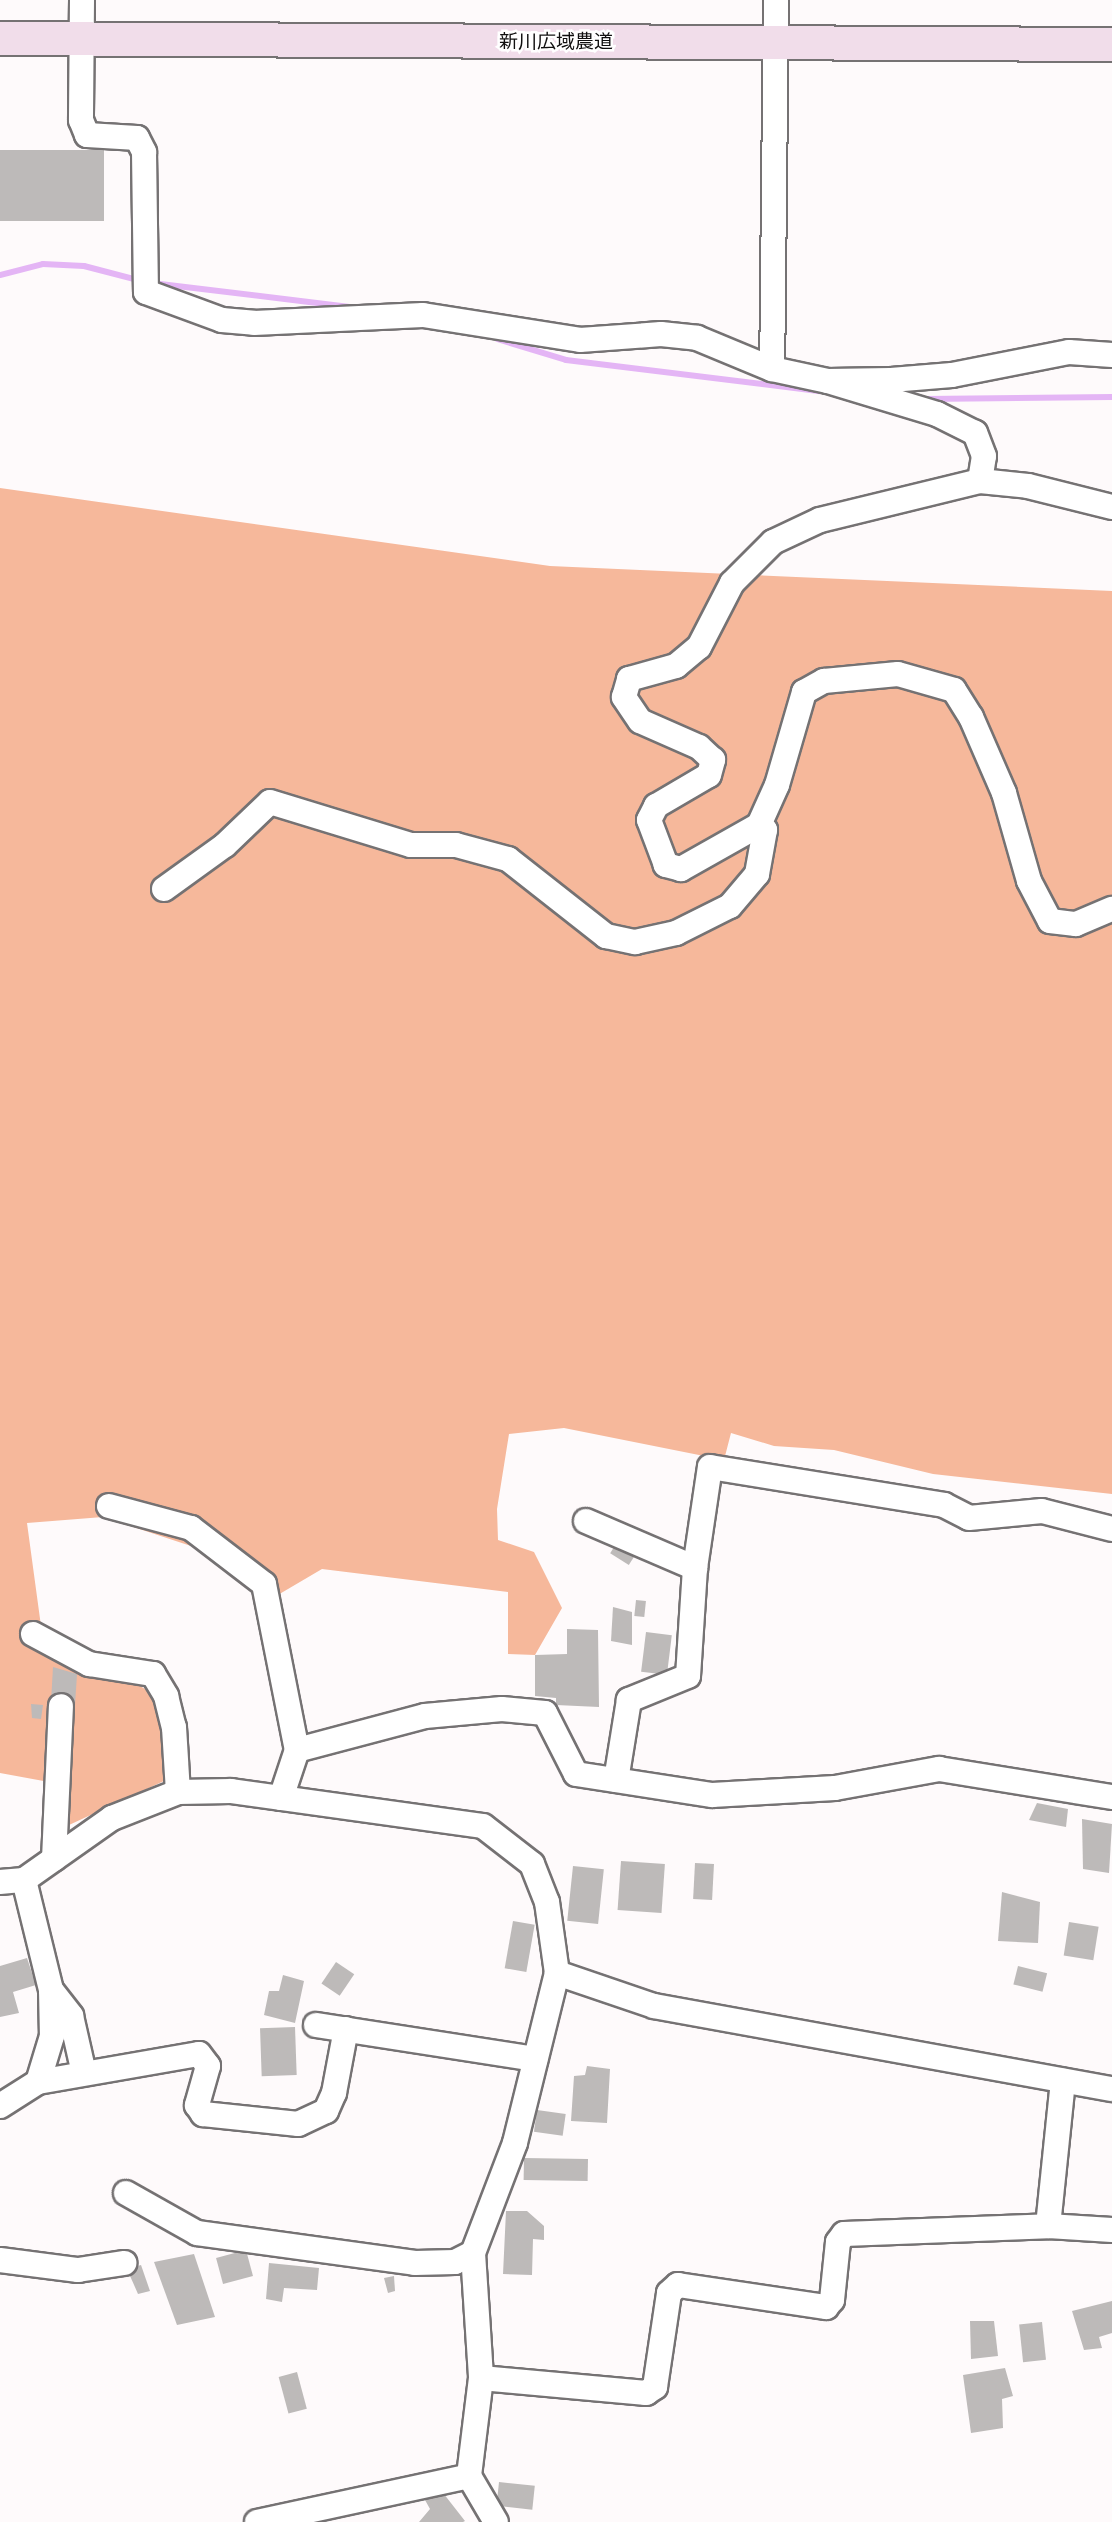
<!DOCTYPE html>
<meta charset="utf-8">
<style>
body{margin:0}
#map{position:relative;width:1112px;height:2522px;overflow:hidden;background:#fefafb;font-family:"Golos Text","Noto Sans JP",sans-serif}
div>[style]{position:absolute}
[style*='--x']{left:calc(var(--x)*1px);top:calc(var(--y)*1px);width:calc(var(--w)*1px);rotate:calc(var(--a)*1deg)}
.green>*{inset:0;background:#f6b89b}
.stream>*{height:6px;margin:-3px;padding:0 3px;transform-origin:3px;border-radius:3px;background:#e4b5f5}
.building>*{inset:0;background:#bdbab9;transform-origin:0 0}
.roads{filter:drop-shadow(2px 0 #757273) drop-shadow(-2px 0 #757273) drop-shadow(0 2px #757273) drop-shadow(0 -2px #757273)}
.street>*{height:24px;margin:-12px;padding:0 12px;transform-origin:12px;border-radius:12px;background:#fff}
.secondary>*{height:33px;margin:-16.5px;padding:0 16.5px;transform-origin:16.5px;border-radius:16.5px;background:#f1ddea}
span{translate:-50% -50%;white-space:nowrap;text-align:center;line-height:1.15;-webkit-text-stroke:5px #fff;paint-order:stroke}
.street-label{font-size:19px;color:#100f0f}
</style>
<div id="map">
<div class="green">
<i style="clip-path:polygon(0 488px,550px 566px,1112px 591px,1112px 1494px,933px 1474px,834px 1450px,774px 1446px,731px 1433px,724px 1460px,564px 1428px,509px 1434px,497px 1509px,498px 1540px,534px 1552px,562px 1608px,535px 1655px,508px 1654px,508px 1592px,322px 1569px,271px 1599px,194px 1547px,103px 1517px,27px 1523px,41px 1626px,150px 1692px,168px 1732px,164px 1781px,69px 1825px,49px 1782px,0 1773px)"></i>
</div>
<div class="stream">
<i style="--x:0;--y:275;--w:44;--a:-14.3"></i>
<i style="--x:43;--y:264;--w:41;--a:2.8"></i>
<i style="--x:84;--y:266;--w:59;--a:14.7"></i>
<i style="--x:152;--y:283;--w:199;--a:6.9"></i>
<i style="--x:497;--y:339;--w:72;--a:16.9"></i>
<i style="--x:566;--y:360;--w:256;--a:7"></i>
<i style="--x:925;--y:399;--w:187;--a:-0.6"></i>
</div>
<div class="building">
<i style="left:0;top:150px;width:104px;height:71px"></i>
<i style="left:616px;top:1544px;width:22px;height:11px;rotate:32deg"></i>
<i style="left:636px;top:1600px;width:10px;height:16px;rotate:6deg"></i>
<i style="clip-path:polygon(613px 1607px,632px 1612px,632px 1645px,611px 1641px)"></i>
<i style="clip-path:polygon(567px 1629px,598px 1630px,599px 1707px,556px 1705px,556px 1698px,535px 1696px,535px 1655px,567px 1654px)"></i>
<i style="left:646px;top:1632px;width:26px;height:40px;rotate:7deg"></i>
<i style="clip-path:polygon(53px 1667px,77px 1674px,75px 1705px,51px 1702px)"></i>
<i style="clip-path:polygon(31px 1704px,43px 1705px,41px 1719px,32px 1718px)"></i>
<i style="clip-path:polygon(1037px 1803px,1068px 1809px,1066px 1827px,1029px 1820px)"></i>
<i style="clip-path:polygon(1082px 1819px,1112px 1824px,1109px 1873px,1083px 1869px)"></i>
<i style="left:621px;top:1861px;width:44px;height:49px;rotate:4deg"></i>
<i style="left:695px;top:1863px;width:19px;height:36px;rotate:3deg"></i>
<i style="left:573px;top:1866px;width:31px;height:55px;rotate:6deg"></i>
<i style="clip-path:polygon(1002px 1892px,1040px 1902px,1038px 1943px,998px 1941px)"></i>
<i style="left:513px;top:1921px;width:22px;height:48px;rotate:10deg"></i>
<i style="left:1069px;top:1922px;width:30px;height:34px;rotate:9deg"></i>
<i style="clip-path:polygon(27px 1958px,36px 1985px,13px 1992px,19px 2013px,0 2017px,0 1966px)"></i>
<i style="left:336px;top:1962px;width:22px;height:26px;rotate:34deg"></i>
<i style="left:1018px;top:1966px;width:30px;height:19px;rotate:14deg"></i>
<i style="clip-path:polygon(283px 1975px,304px 1981px,295px 2023px,264px 2015px,269px 1991px,279px 1991px)"></i>
<i style="left:295px;top:2027px;width:48px;height:35px;rotate:88deg"></i>
<i style="clip-path:polygon(587px 2066px,610px 2069px,607px 2123px,571px 2121px,574px 2076px,585px 2075px)"></i>
<i style="left:537px;top:2110px;width:29px;height:22px;rotate:8deg"></i>
<i style="left:524px;top:2158px;width:64px;height:22px;rotate:1deg"></i>
<i style="clip-path:polygon(506px 2211px,527px 2211px,544px 2226px,544px 2240px,533px 2239px,532px 2275px,503px 2274px)"></i>
<i style="left:246px;top:2250px;width:27px;height:31px;rotate:75deg"></i>
<i style="clip-path:polygon(194px 2254px,215px 2317px,177px 2325px,154px 2262px)"></i>
<i style="clip-path:polygon(269px 2263px,319px 2268px,317px 2290px,284px 2288px,282px 2302px,266px 2299px)"></i>
<i style="clip-path:polygon(141px 2265px,150px 2291px,138px 2294px,127px 2269px)"></i>
<i style="clip-path:polygon(394px 2276px,395px 2291px,388px 2293px,384px 2278px)"></i>
<i style="clip-path:polygon(1112px 2301px,1112px 2333px,1099px 2337px,1102px 2348px,1084px 2350px,1072px 2311px)"></i>
<i style="clip-path:polygon(970px 2321px,994px 2321px,998px 2356px,971px 2359px)"></i>
<i style="left:1042px;top:2322px;width:38px;height:23px;rotate:84deg"></i>
<i style="clip-path:polygon(1005px 2368px,1013px 2396px,1002px 2399px,1003px 2428px,971px 2433px,963px 2375px)"></i>
<i style="left:297px;top:2372px;width:38px;height:19px;rotate:75deg"></i>
<i style="left:499px;top:2482px;width:36px;height:24px;rotate:6deg"></i>
<i style="clip-path:polygon(440px 2489px,465px 2521px,463px 2522px,419px 2522px,430px 2509px,425px 2500px)"></i>
</div>
<div class="roads">
<div class="street">
<i style="--x:82;--y:0;--w:120;--a:90.5"></i>
<i style="--x:81;--y:120;--w:16;--a:68"></i>
<i style="--x:87;--y:135;--w:50;--a:3.4"></i>
<i style="--x:137;--y:138;--w:16;--a:63"></i>
<i style="--x:144;--y:152;--w:140;--a:89.2"></i>
<i style="--x:146;--y:292;--w:81;--a:20.2"></i>
<i style="--x:222;--y:320;--w:32;--a:5"></i>
<i style="--x:254;--y:323;--w:169;--a:-2.7"></i>
<i style="--x:423;--y:315;--w:159;--a:9"></i>
<i style="--x:580;--y:340;--w:81;--a:-4.2"></i>
<i style="--x:661;--y:334;--w:36;--a:6"></i>
<i style="--x:697;--y:338;--w:81;--a:22.5"></i>
<i style="--x:776;--y:0;--w:369;--a:90.6"></i>
<i style="--x:772;--y:369;--w:57;--a:12.1"></i>
<i style="--x:828;--y:381;--w:63;--a:-0.9"></i>
<i style="--x:891;--y:380;--w:61;--a:-4.7"></i>
<i style="--x:952;--y:375;--w:119;--a:-11.1"></i>
<i style="--x:1069;--y:352;--w:43;--a:4"></i>
<i style="--x:980;--y:481;--w:48;--a:5.9"></i>
<i style="--x:1028;--y:486;--w:87;--a:14"></i>
<i style="--x:759;--y:825;--w:44;--a:-65.8"></i>
<i style="--x:777;--y:785;--w:97;--a:-73.8"></i>
<i style="--x:804;--y:692;--w:23;--a:-29"></i>
<i style="--x:824;--y:681;--w:74;--a:-5.4"></i>
<i style="--x:898;--y:674;--w:58;--a:15.9"></i>
<i style="--x:954;--y:690;--w:32;--a:58"></i>
<i style="--x:971;--y:717;--w:83;--a:66.5"></i>
<i style="--x:1004;--y:793;--w:91;--a:74.1"></i>
<i style="--x:1029;--y:881;--w:45;--a:62.3"></i>
<i style="--x:1050;--y:921;--w:26;--a:7"></i>
<i style="--x:1076;--y:924;--w:39;--a:-23"></i>
<i style="--x:164;--y:889;--w:75;--a:-35.8"></i>
<i style="--x:225;--y:845;--w:62;--a:-43.7"></i>
<i style="--x:270;--y:802;--w:147;--a:17"></i>
<i style="--x:411;--y:845;--w:45;--a:0"></i>
<i style="--x:456;--y:845;--w:54;--a:15.1"></i>
<i style="--x:508;--y:859;--w:125;--a:38.2"></i>
<i style="--x:606;--y:936;--w:30;--a:12"></i>
<i style="--x:635;--y:942;--w:42;--a:-12.4"></i>
<i style="--x:676;--y:933;--w:60;--a:-26.6"></i>
<i style="--x:730;--y:906;--w:42;--a:-49.8"></i>
<i style="--x:757;--y:874;--w:45;--a:-79.7"></i>
<i style="--x:765;--y:830;--w:8;--a:-140"></i>
<i style="--x:759;--y:825;--w:90;--a:150.6"></i>
<i style="--x:681;--y:869;--w:16;--a:-165"></i>
<i style="--x:666;--y:865;--w:48;--a:-110.7"></i>
<i style="--x:649;--y:820;--w:16;--a:-63"></i>
<i style="--x:656;--y:806;--w:61;--a:-30.3"></i>
<i style="--x:709;--y:775;--w:16;--a:-75"></i>
<i style="--x:713;--y:760;--w:19;--a:-137"></i>
<i style="--x:699;--y:747;--w:64;--a:-156.2"></i>
<i style="--x:640;--y:721;--w:29;--a:-124"></i>
<i style="--x:624;--y:697;--w:19;--a:-74"></i>
<i style="--x:629;--y:679;--w:49;--a:-15.5"></i>
<i style="--x:676;--y:666;--w:30;--a:-40"></i>
<i style="--x:699;--y:647;--w:72;--a:-62.7"></i>
<i style="--x:732;--y:583;--w:58;--a:-45"></i>
<i style="--x:773;--y:542;--w:52;--a:-25.1"></i>
<i style="--x:820;--y:520;--w:165;--a:-13.7"></i>
<i style="--x:980;--y:481;--w:25;--a:-81"></i>
<i style="--x:984;--y:456;--w:25;--a:-111"></i>
<i style="--x:975;--y:433;--w:42;--a:-153.4"></i>
<i style="--x:937;--y:414;--w:114;--a:-163.2"></i>
<i style="--x:109;--y:1506;--w:85;--a:15"></i>
<i style="--x:191;--y:1528;--w:92;--a:37.5"></i>
<i style="--x:264;--y:1584;--w:169;--a:78.8"></i>
<i style="--x:586;--y:1521;--w:119;--a:23.3"></i>
<i style="--x:695;--y:1568;--w:108;--a:93.7"></i>
<i style="--x:688;--y:1676;--w:64;--a:157.9"></i>
<i style="--x:629;--y:1700;--w:81;--a:99.2"></i>
<i style="--x:695;--y:1568;--w:102;--a:-81.6"></i>
<i style="--x:710;--y:1467;--w:237;--a:9.2"></i>
<i style="--x:944;--y:1505;--w:28;--a:27"></i>
<i style="--x:969;--y:1518;--w:73;--a:-5.5"></i>
<i style="--x:1042;--y:1511;--w:72;--a:14.4"></i>
<i style="--x:33;--y:1634;--w:64;--a:28.2"></i>
<i style="--x:89;--y:1664;--w:65;--a:8.9"></i>
<i style="--x:153;--y:1674;--w:26;--a:59"></i>
<i style="--x:166;--y:1696;--w:32;--a:76"></i>
<i style="--x:174;--y:1727;--w:65;--a:86.5"></i>
<i style="--x:281;--y:1798;--w:51;--a:-71.6"></i>
<i style="--x:297;--y:1750;--w:132;--a:-14.9"></i>
<i style="--x:425;--y:1716;--w:77;--a:-5.2"></i>
<i style="--x:502;--y:1709;--w:43;--a:5.3"></i>
<i style="--x:545;--y:1713;--w:68;--a:63.1"></i>
<i style="--x:576;--y:1774;--w:138;--a:8.8"></i>
<i style="--x:712;--y:1795;--w:123;--a:-3.3"></i>
<i style="--x:835;--y:1788;--w:106;--a:-10.4"></i>
<i style="--x:939;--y:1769;--w:175;--a:9.2"></i>
<i style="--x:54;--y:1859;--w:153;--a:-87.4"></i>
<i style="--x:24;--y:1880;--w:113;--a:76.2"></i>
<i style="--x:51;--y:1990;--w:46;--a:88.8"></i>
<i style="--x:52;--y:2036;--w:48;--a:106.9"></i>
<i style="--x:0;--y:1882;--w:24;--a:-5"></i>
<i style="--x:24;--y:1880;--w:108;--a:-35.2"></i>
<i style="--x:112;--y:1818;--w:71;--a:-21.5"></i>
<i style="--x:178;--y:1792;--w:53;--a:-1.1"></i>
<i style="--x:231;--y:1791;--w:254;--a:7.9"></i>
<i style="--x:483;--y:1826;--w:62;--a:37.8"></i>
<i style="--x:532;--y:1864;--w:41;--a:68.5"></i>
<i style="--x:547;--y:1902;--w:72;--a:82"></i>
<i style="--x:557;--y:1973;--w:175;--a:103.9"></i>
<i style="--x:515;--y:2143;--w:118;--a:110.9"></i>
<i style="--x:473;--y:2253;--w:125;--a:86.3"></i>
<i style="--x:481;--y:2378;--w:99;--a:97"></i>
<i style="--x:469;--y:2476;--w:53;--a:59.6"></i>
<i style="--x:557;--y:1973;--w:102;--a:18.8"></i>
<i style="--x:654;--y:2006;--w:465;--a:10.3"></i>
<i style="--x:51;--y:1990;--w:33;--a:52"></i>
<i style="--x:71;--y:2016;--w:58;--a:77.2"></i>
<i style="--x:316;--y:2025;--w:222;--a:8.8"></i>
<i style="--x:0;--y:2106;--w:45;--a:-32.3"></i>
<i style="--x:38;--y:2082;--w:163;--a:-9.9"></i>
<i style="--x:199;--y:2054;--w:15;--a:53"></i>
<i style="--x:208;--y:2066;--w:41;--a:105.8"></i>
<i style="--x:197;--y:2105;--w:11;--a:56"></i>
<i style="--x:203;--y:2114;--w:96;--a:6"></i>
<i style="--x:298;--y:2124;--w:31;--a:-25"></i>
<i style="--x:326;--y:2111;--w:20;--a:-66"></i>
<i style="--x:334;--y:2093;--w:65;--a:-79.4"></i>
<i style="--x:126;--y:2193;--w:81;--a:29.4"></i>
<i style="--x:197;--y:2233;--w:220;--a:7.8"></i>
<i style="--x:415;--y:2263;--w:40;--a:-1.4"></i>
<i style="--x:455;--y:2262;--w:20;--a:-27"></i>
<i style="--x:1048;--y:2226;--w:146;--a:-84.1"></i>
<i style="--x:0;--y:2260;--w:79;--a:7.3"></i>
<i style="--x:78;--y:2270;--w:47;--a:-8.7"></i>
<i style="--x:481;--y:2378;--w:166;--a:5.2"></i>
<i style="--x:646;--y:2393;--w:11;--a:-34"></i>
<i style="--x:655;--y:2387;--w:95;--a:-81.5"></i>
<i style="--x:669;--y:2293;--w:12;--a:-42"></i>
<i style="--x:678;--y:2285;--w:150;--a:8.5"></i>
<i style="--x:826;--y:2307;--w:9;--a:-49"></i>
<i style="--x:832;--y:2300;--w:58;--a:-84.1"></i>
<i style="--x:838;--y:2242;--w:10;--a:-53"></i>
<i style="--x:844;--y:2234;--w:204;--a:-2.2"></i>
<i style="--x:1048;--y:2226;--w:64;--a:3.6"></i>
<i style="--x:257;--y:2522;--w:217;--a:-12.2"></i>
</div>
<div class="secondary">
<i style="--x:0;--y:38;--w:1112;--a:0.31"></i>
</div>
</div>
<div class="street-label">
<span style="left:556px;top:41px">新川広域農道</span>
</div>
</div>
